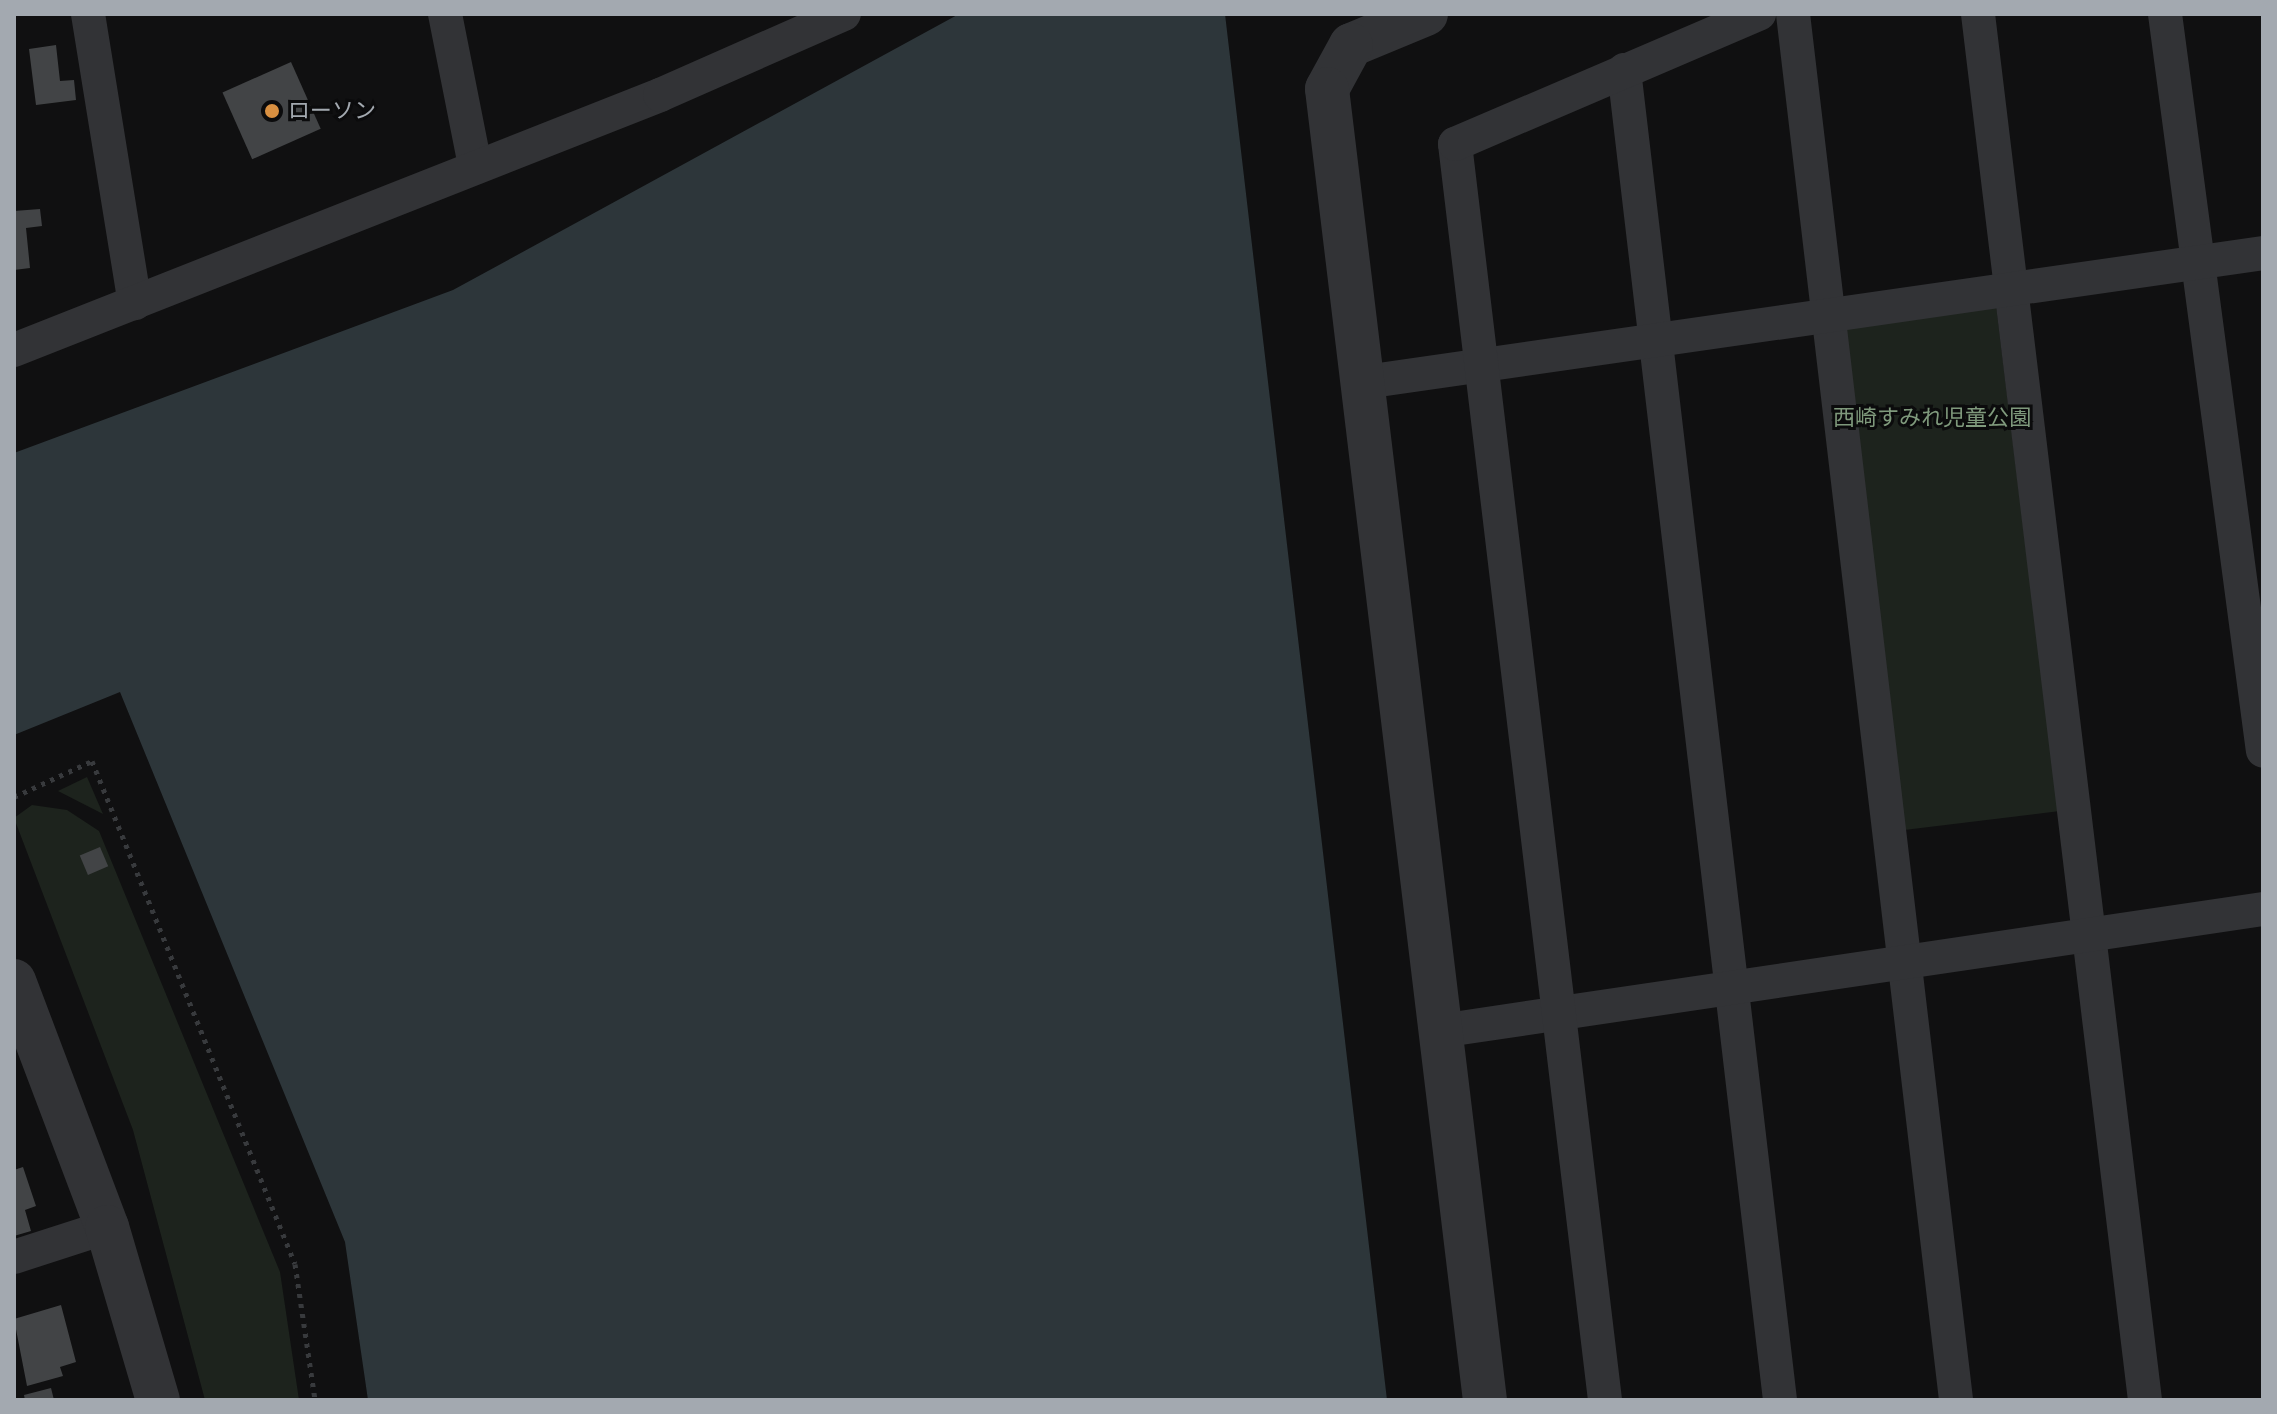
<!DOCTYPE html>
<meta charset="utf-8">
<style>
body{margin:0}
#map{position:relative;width:2277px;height:1414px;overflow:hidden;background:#101011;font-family:"Titillium Web","Noto Sans JP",sans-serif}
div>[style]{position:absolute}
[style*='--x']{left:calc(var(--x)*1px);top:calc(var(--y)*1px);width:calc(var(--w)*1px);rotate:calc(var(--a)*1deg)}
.green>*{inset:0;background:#1d231d;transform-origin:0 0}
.water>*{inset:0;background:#2d363a}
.building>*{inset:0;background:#424446;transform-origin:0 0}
.path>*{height:5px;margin-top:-2.5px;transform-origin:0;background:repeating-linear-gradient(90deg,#383a3d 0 4px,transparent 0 10px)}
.minor>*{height:34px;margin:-17px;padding:0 17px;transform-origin:17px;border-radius:17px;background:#323336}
.tertiary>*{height:44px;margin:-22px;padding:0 22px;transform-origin:22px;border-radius:22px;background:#323336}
.dots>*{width:22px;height:22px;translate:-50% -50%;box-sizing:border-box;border:4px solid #0b0b0c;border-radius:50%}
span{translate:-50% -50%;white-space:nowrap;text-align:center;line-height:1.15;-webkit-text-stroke:6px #0b0b0c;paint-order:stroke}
.poi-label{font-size:22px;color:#a3a9b0}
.left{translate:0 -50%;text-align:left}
.park-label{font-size:22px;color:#7f997c}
.frame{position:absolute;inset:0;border:16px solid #a3a9b0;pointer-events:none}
</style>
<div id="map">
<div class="green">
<i style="left:1996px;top:305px;width:510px;height:155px;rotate:83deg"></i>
<i style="clip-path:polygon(87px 777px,103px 814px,58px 791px)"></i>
<i style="clip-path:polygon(32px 805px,67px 810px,99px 831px,280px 1272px,299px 1400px,205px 1400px,133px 1130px,14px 818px)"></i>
</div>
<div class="water">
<i style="clip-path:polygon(959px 14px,1225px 14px,1387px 1400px,368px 1400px,345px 1242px,120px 692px,14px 735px,14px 453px,453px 290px)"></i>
</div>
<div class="building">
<i style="clip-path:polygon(56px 45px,60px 81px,74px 80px,76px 100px,36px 105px,29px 49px)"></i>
<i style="left:291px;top:62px;width:73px;height:75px;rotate:66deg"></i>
<i style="clip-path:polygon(40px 209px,42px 226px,26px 228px,30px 268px,14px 270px,14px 211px)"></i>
<i style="left:100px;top:847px;width:21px;height:22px;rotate:67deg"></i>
<i style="clip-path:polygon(23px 1167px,36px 1206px,25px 1210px,31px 1231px,14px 1236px,14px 1170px)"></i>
<i style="clip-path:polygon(61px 1305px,76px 1362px,60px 1367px,63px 1376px,27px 1386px,14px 1319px)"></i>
<i style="clip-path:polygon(51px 1388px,54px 1400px,25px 1400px,24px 1395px)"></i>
</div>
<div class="path">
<i style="--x:14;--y:797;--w:86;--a:-24.8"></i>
<i style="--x:92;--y:761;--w:542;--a:68.02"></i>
<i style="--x:295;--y:1264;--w:137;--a:81.6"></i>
</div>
<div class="minor">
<i style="--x:88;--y:14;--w:293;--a:80.8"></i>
<i style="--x:445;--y:14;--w:154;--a:78.8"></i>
<i style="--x:1793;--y:14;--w:1396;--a:83.29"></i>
<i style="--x:1978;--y:14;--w:1396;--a:83.13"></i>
<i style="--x:2165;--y:14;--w:743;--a:82.43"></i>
<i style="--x:1624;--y:70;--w:1339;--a:83.31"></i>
<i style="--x:14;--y:350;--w:695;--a:-21.54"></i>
<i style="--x:660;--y:95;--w:201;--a:-23.8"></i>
<i style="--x:1358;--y:383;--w:914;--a:-8.17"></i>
<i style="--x:1440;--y:1031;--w:832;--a:-8.43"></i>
<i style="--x:14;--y:1257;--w:98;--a:-17.9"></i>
<i style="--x:1605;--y:1400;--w:1265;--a:-96.81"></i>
<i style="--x:1455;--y:144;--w:331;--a:-23.2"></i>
</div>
<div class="tertiary">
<i style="--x:1426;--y:14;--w:81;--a:157.5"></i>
<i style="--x:1351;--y:45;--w:50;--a:118.6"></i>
<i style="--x:1327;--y:89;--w:1320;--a:83.13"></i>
<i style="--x:14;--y:981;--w:263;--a:69.3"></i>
<i style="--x:107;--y:1227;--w:180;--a:73.6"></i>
</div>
<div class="dots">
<i style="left:272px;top:111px;background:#d99041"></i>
</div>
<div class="poi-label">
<span class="left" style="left:288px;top:111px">ローソン</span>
</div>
<div class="park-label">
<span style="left:1932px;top:418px">西崎すみれ児童公園</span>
</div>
<div class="frame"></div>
</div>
